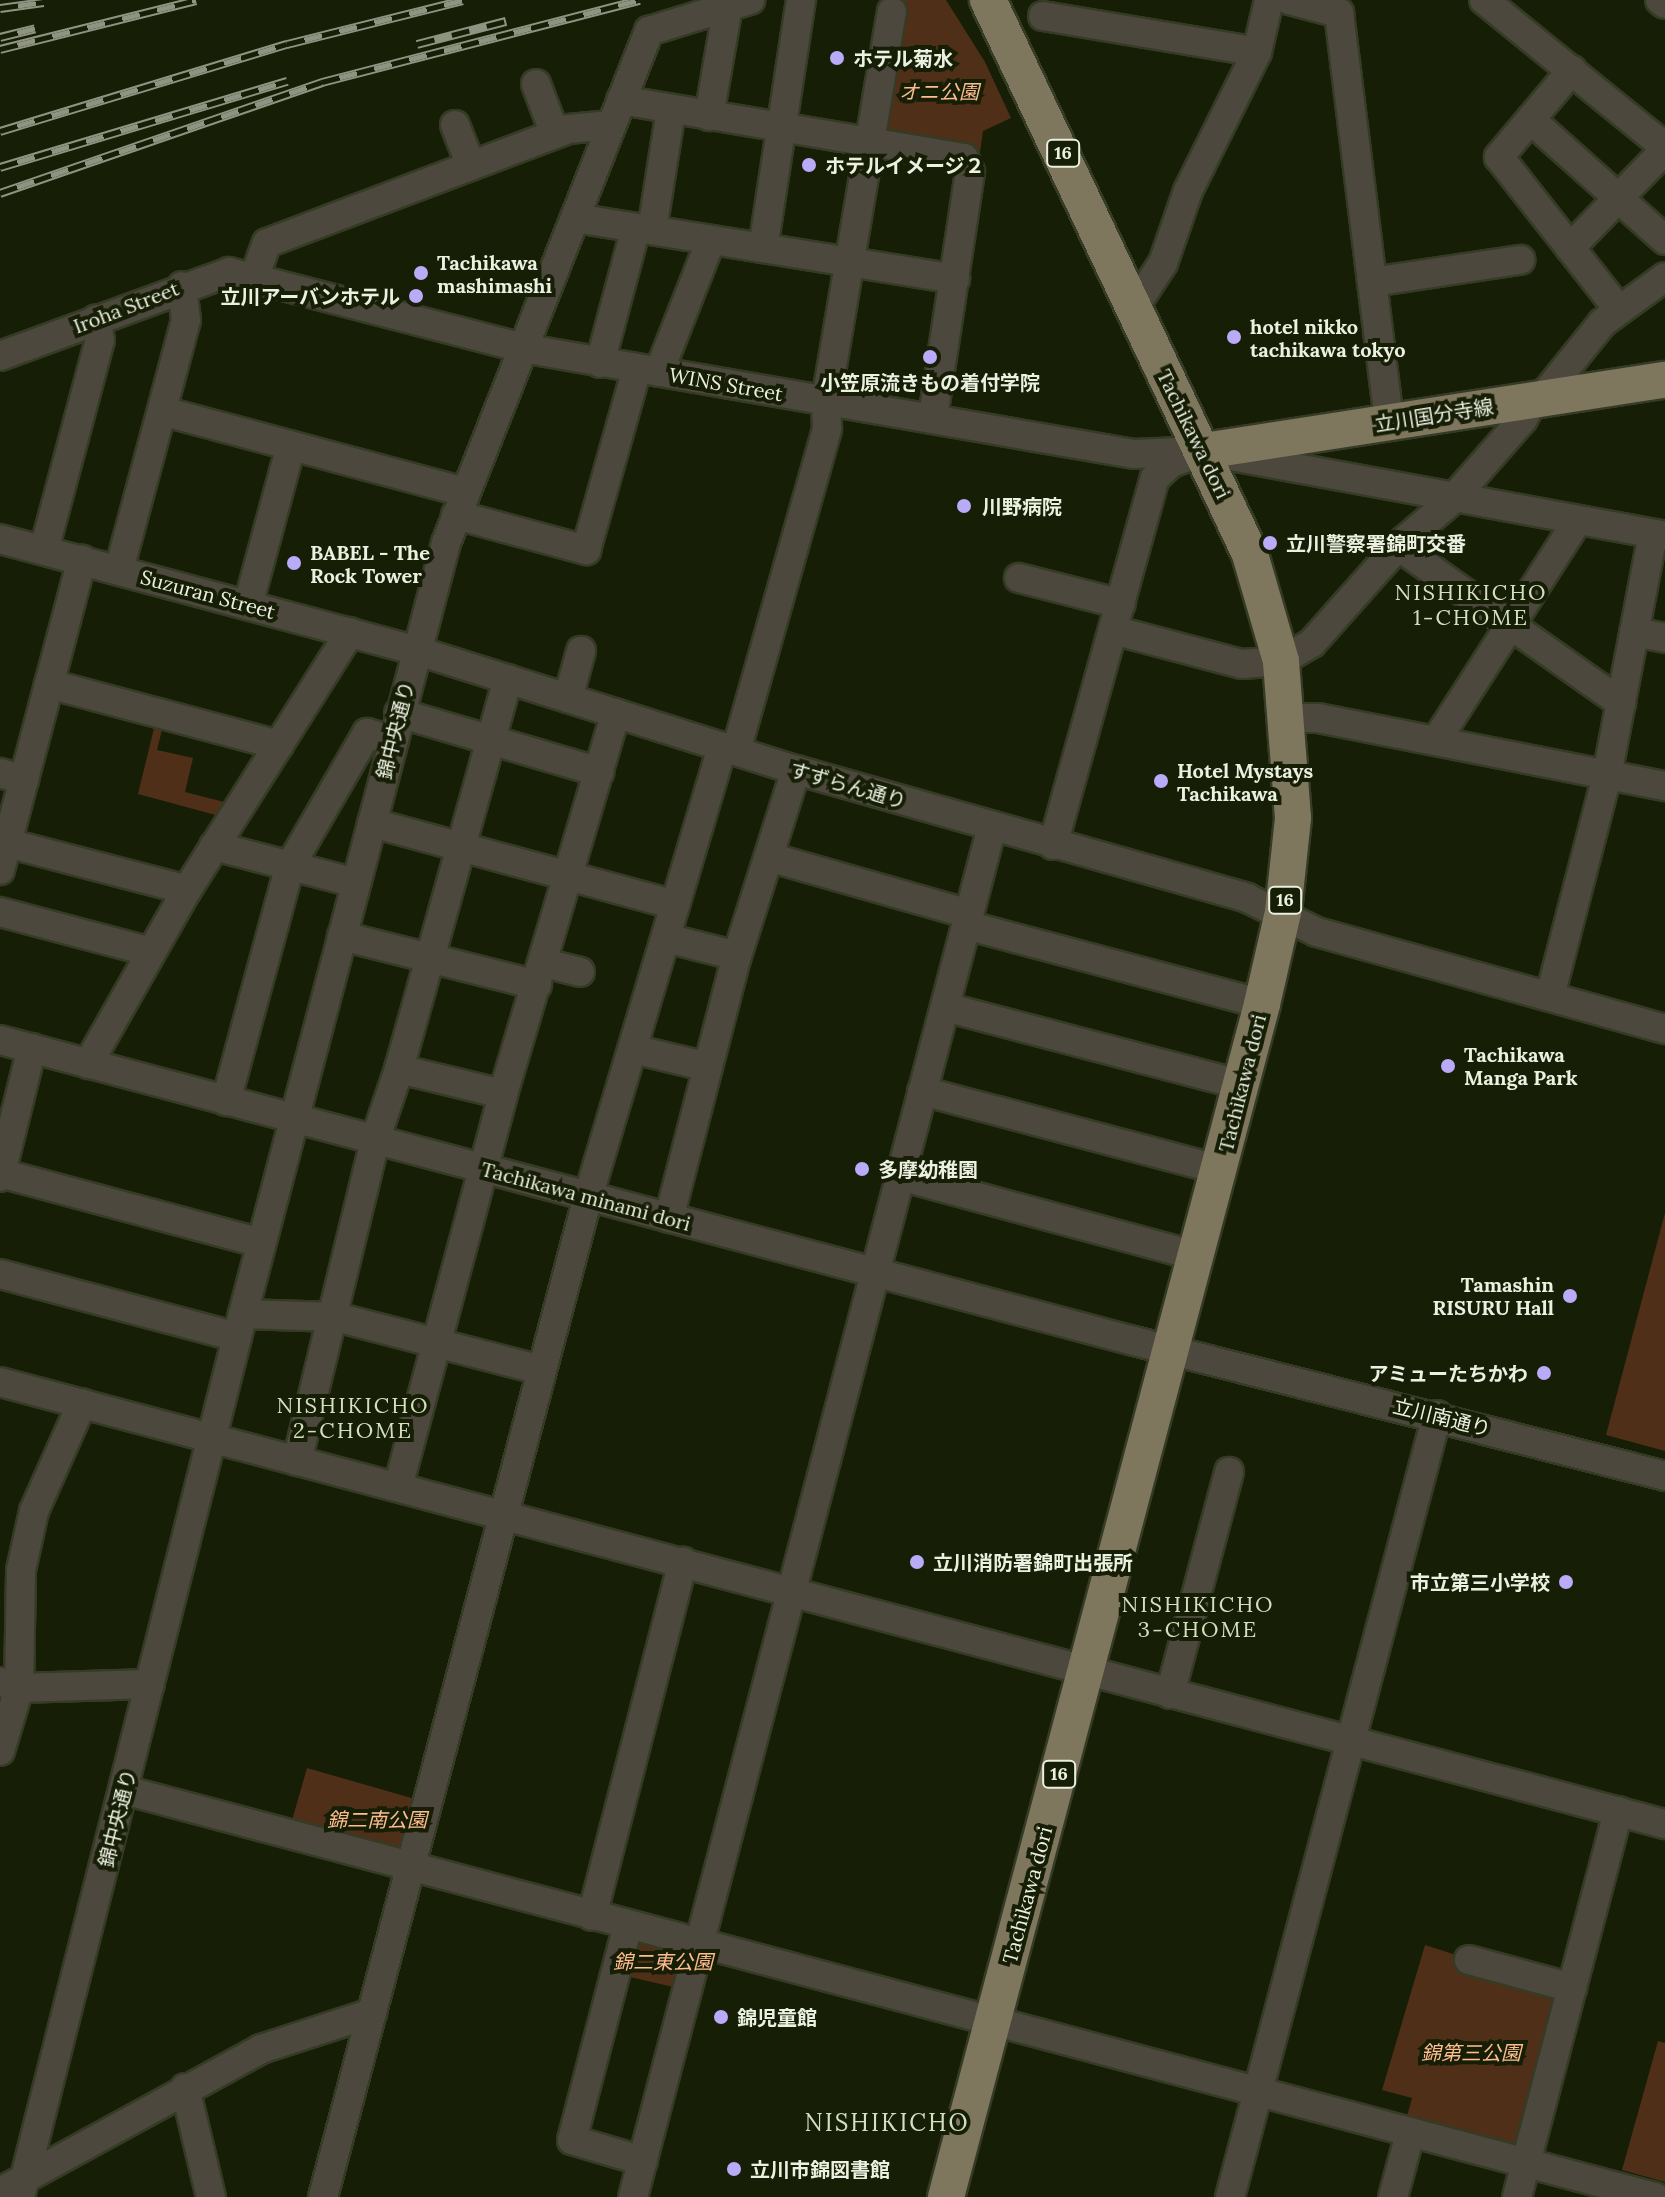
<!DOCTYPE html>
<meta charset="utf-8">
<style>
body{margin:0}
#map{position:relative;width:1665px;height:2197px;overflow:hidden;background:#171e06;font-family:Lora,"Noto Sans JP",serif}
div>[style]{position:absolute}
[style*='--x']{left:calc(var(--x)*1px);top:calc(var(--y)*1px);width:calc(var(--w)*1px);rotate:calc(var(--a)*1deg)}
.green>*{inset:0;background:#4f2f18;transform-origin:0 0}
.roads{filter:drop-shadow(2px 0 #353b25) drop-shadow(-2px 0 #353b25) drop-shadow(0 2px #353b25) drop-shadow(0 -2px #353b25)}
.minor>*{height:28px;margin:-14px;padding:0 14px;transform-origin:14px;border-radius:14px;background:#4d483d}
.major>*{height:36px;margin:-18px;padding:0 18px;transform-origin:18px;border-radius:18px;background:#7f765e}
.rail>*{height:9px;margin-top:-4.5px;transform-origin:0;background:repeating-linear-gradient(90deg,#171e06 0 18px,#8e9481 0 36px);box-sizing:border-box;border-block:2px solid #8e9481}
.dots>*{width:22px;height:22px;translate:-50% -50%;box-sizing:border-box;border:4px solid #171e06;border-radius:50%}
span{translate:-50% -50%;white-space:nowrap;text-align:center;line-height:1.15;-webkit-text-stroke:8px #171e06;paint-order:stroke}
.shield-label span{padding:2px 6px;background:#171e06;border:2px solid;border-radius:6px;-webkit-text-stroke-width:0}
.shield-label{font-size:18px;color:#ebf0e1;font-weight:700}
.poi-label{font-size:20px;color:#ebf0e1;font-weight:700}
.left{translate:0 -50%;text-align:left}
.right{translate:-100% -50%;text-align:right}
.park-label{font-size:20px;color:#febc8f;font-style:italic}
.street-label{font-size:20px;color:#ebf0e1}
.neighbourhood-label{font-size:22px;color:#d4dfc0;letter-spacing:2px}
.quarter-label{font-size:24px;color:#d4dfc0;letter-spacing:2px}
</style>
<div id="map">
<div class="green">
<i style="clip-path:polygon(901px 0,946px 0,985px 62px,1011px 118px,983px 131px,980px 152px,882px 137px,879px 132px)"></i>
<i style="clip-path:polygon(156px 720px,164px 722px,157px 750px,193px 758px,185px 792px,232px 804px,223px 817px,138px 794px)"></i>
<i style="clip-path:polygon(1665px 1213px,1665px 1451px,1606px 1435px)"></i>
<i style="left:307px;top:1768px;width:116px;height:61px;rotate:16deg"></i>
<i style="left:635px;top:1931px;width:62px;height:46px;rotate:13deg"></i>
<i style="clip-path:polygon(1425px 1945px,1565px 1990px,1521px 2154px,1404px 2127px,1412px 2098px,1382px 2090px)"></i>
<i style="clip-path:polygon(1658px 2041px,1665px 2043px,1665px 2182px,1622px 2170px)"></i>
</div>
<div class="roads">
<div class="minor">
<i style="--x:1289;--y:0;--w:52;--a:14.6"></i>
<i style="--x:1339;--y:13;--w:412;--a:83"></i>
<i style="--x:1484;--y:0;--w:233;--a:39.1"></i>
<i style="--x:1660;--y:0;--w:6;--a:39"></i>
<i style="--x:1043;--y:16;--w:217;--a:9.5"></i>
<i style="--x:1257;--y:52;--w:155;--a:116.4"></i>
<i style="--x:1188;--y:191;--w:76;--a:109.1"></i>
<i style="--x:1163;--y:263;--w:55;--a:123.1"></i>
<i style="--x:1257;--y:52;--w:53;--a:-77"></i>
<i style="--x:1572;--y:70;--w:114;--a:130"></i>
<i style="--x:1499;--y:157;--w:194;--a:51.9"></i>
<i style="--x:536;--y:84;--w:53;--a:69.2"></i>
<i style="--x:621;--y:100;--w:348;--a:9.6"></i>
<i style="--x:964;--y:158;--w:15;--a:67"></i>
<i style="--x:970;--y:172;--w:249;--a:98.6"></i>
<i style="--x:709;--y:116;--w:112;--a:-80.2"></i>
<i style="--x:1531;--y:120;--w:180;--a:41.8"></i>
<i style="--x:455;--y:125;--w:44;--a:68.7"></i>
<i style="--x:575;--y:218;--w:385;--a:9.1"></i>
<i style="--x:652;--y:230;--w:121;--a:-81"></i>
<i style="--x:763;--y:248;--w:251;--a:-81.3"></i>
<i style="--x:1570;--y:248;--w:136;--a:-45.9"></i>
<i style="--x:254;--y:278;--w:37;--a:-70"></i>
<i style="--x:267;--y:243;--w:322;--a:-20.7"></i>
<i style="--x:568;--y:129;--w:43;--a:-5.3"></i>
<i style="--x:1372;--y:282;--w:150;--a:-8.5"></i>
<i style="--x:0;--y:356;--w:244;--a:-20.1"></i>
<i style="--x:229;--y:272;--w:303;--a:14.5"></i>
<i style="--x:522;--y:348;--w:621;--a:9.83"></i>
<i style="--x:1134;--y:454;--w:70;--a:-2.5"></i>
<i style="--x:600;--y:363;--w:140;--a:-75.1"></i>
<i style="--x:659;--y:372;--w:142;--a:-68.5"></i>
<i style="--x:1541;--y:399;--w:97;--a:-51.2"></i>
<i style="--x:1602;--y:323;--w:78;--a:-36.1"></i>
<i style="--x:162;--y:411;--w:314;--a:15"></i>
<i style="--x:456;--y:515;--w:135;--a:15.1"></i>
<i style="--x:586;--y:550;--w:188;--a:-74.3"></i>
<i style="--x:0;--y:539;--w:430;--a:15"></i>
<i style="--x:415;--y:650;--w:399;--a:17.5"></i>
<i style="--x:796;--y:770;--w:469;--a:15.8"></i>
<i style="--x:1247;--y:898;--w:78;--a:25.9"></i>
<i style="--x:1317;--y:932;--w:361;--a:15.6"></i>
<i style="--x:1398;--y:546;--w:273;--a:35.1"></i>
<i style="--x:44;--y:550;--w:217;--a:-75.1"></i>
<i style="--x:100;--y:340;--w:21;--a:-101"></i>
<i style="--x:119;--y:570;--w:259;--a:-75"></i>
<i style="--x:186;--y:320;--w:34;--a:-97"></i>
<i style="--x:1019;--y:578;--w:105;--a:14.3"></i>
<i style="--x:248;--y:605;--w:165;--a:-74.9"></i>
<i style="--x:1113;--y:630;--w:133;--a:14.8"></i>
<i style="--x:1242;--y:664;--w:39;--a:-4"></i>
<i style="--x:1281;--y:661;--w:36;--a:-30"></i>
<i style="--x:1312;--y:643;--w:130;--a:-48.4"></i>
<i style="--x:1398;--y:546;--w:71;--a:-40.4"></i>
<i style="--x:1452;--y:500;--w:108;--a:-48.8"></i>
<i style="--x:1523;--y:419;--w:21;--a:-62"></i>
<i style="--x:1634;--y:632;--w:32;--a:11"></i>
<i style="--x:49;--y:684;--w:238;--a:14.9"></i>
<i style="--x:568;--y:698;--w:49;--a:-74.5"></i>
<i style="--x:399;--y:713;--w:209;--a:16.4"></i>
<i style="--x:1288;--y:718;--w:30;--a:0"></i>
<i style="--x:1318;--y:718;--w:354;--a:11.1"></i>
<i style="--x:1436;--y:741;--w:259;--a:-57.3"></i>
<i style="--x:736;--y:751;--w:335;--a:-74.2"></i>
<i style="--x:827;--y:429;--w:28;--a:-92"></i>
<i style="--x:826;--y:401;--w:395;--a:-80.4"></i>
<i style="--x:0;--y:773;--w:25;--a:16"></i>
<i style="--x:372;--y:823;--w:314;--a:15.1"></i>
<i style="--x:7;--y:843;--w:186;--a:14.6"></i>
<i style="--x:1053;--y:845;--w:381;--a:-74.5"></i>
<i style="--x:1155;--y:478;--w:22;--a:-43"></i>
<i style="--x:1171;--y:463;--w:35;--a:-20"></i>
<i style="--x:1204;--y:451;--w:469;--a:10.4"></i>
<i style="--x:214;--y:846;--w:147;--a:14.6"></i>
<i style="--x:769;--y:857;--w:208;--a:15.9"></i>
<i style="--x:0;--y:870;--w:321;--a:-75.2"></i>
<i style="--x:0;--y:912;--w:156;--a:14.8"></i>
<i style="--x:966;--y:925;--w:306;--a:14.9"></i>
<i style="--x:342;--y:936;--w:201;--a:14.1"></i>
<i style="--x:666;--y:938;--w:73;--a:14.2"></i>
<i style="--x:544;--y:963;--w:37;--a:14"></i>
<i style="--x:1550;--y:996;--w:228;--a:-75.5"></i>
<i style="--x:1607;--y:775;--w:245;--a:-79.2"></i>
<i style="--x:945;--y:1007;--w:307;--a:14.7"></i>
<i style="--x:0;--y:1040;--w:1173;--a:14.87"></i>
<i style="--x:1134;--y:1341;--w:548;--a:14.26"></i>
<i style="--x:633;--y:1049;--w:77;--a:13.5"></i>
<i style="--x:88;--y:1064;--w:200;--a:-60.4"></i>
<i style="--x:187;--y:890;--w:305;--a:-57.7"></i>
<i style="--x:399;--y:1069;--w:107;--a:13.5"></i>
<i style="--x:922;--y:1091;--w:308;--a:14.8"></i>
<i style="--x:226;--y:1101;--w:244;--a:-74.8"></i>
<i style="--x:290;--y:866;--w:154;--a:-59.9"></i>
<i style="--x:367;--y:733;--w:26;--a:16"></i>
<i style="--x:0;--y:1173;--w:270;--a:15"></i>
<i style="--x:900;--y:1176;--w:308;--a:15.1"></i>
<i style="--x:0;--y:1177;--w:133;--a:-76.1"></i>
<i style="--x:669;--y:1218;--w:271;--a:-75.5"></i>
<i style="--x:737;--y:956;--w:195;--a:-72.4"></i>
<i style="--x:0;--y:1274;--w:245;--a:14.9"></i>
<i style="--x:243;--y:1314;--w:93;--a:1.8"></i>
<i style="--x:336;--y:1317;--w:212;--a:14.5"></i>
<i style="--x:0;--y:1382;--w:1723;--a:14.87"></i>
<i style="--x:297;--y:1461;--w:330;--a:-76.3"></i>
<i style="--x:375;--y:1140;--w:75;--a:-71.3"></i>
<i style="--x:399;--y:1069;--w:405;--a:-74.4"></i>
<i style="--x:398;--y:1487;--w:407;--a:-75"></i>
<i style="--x:503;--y:1094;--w:397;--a:-73.5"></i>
<i style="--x:1;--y:1682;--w:19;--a:18"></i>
<i style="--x:19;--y:1688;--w:131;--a:-1.7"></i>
<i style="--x:1170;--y:1694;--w:230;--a:-75.1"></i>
<i style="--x:0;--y:1751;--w:66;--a:-73.2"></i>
<i style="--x:19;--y:1688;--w:118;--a:-89"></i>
<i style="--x:21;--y:1570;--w:60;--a:-77.6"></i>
<i style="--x:34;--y:1511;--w:118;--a:-66"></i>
<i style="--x:124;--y:1790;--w:1584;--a:14.89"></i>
<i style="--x:592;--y:1916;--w:366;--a:-75.6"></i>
<i style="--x:628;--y:1925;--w:222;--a:104.6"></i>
<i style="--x:572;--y:2140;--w:74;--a:16.5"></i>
<i style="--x:1469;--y:1960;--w:107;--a:15.2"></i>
<i style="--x:185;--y:2088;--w:112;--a:76.6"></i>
<i style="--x:0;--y:2192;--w:298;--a:-28.7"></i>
<i style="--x:261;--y:2049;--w:117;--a:-18"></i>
<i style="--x:20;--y:2197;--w:911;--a:-75.83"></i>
<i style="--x:243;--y:1314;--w:797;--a:-75.25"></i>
<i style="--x:446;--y:543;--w:551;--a:-68.37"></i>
<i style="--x:649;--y:31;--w:106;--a:-17.1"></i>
<i style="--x:323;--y:2197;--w:1035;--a:-75.16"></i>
<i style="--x:588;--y:1197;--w:470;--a:-73.4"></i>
<i style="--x:633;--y:2197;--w:1416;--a:-75.32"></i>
<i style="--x:1230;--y:2197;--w:809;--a:-75.17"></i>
<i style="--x:1393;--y:2197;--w:65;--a:-74.9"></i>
<i style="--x:1517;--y:2197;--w:399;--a:-75.3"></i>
</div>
<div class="major">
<i style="--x:1204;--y:451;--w:466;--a:-8.8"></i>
<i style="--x:946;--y:2197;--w:1234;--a:-75.16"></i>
<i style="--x:1262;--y:1004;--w:94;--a:-77.1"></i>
<i style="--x:1283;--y:912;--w:95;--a:-83.9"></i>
<i style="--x:1293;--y:818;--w:157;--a:-94.4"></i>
<i style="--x:1281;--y:661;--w:111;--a:-106.2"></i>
<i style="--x:1250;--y:554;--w:613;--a:-115.31"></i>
</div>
</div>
<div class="rail">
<i style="--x:0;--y:8;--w:44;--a:-7.8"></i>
<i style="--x:0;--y:37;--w:36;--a:-14"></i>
<i style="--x:417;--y:44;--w:92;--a:-14.5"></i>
<i style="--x:0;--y:49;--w:202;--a:-14"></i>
<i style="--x:0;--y:131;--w:300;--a:-16.9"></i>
<i style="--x:287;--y:44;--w:181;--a:-14"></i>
<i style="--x:0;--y:167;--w:300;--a:-16.7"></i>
<i style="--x:0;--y:193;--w:341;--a:-19"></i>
<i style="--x:322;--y:82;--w:328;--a:-14.5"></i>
</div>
<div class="dots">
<i style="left:837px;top:58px;background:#b9abf7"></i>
<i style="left:809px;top:165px;background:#b9abf7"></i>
<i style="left:421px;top:273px;background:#b9abf7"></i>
<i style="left:416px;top:296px;background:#b9abf7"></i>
<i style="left:1234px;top:337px;background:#b9abf7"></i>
<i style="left:930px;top:357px;background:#b9abf7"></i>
<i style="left:964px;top:506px;background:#b9abf7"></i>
<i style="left:1270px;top:543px;background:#b9abf7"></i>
<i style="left:294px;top:563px;background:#b9abf7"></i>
<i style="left:1161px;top:781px;background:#b9abf7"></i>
<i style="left:1448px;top:1066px;background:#b9abf7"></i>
<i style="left:862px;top:1169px;background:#b9abf7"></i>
<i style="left:1570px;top:1296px;background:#b9abf7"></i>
<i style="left:1544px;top:1373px;background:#b9abf7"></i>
<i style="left:917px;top:1562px;background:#b9abf7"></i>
<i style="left:1566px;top:1582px;background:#b9abf7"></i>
<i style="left:721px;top:2017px;background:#b9abf7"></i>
<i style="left:734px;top:2169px;background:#b9abf7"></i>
</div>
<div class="shield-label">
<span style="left:1063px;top:153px">16</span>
<span style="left:1285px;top:900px">16</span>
<span style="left:1059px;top:1774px">16</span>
</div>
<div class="poi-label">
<span class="left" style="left:853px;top:58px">ホテル菊水</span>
<span class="left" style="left:825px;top:165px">ホテルイメージ２</span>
<span class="left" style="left:437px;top:274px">Tachikawa<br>mashimashi</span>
<span class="right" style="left:400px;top:296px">立川アーバンホテル</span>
<span class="left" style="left:1250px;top:338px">hotel nikko<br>tachikawa tokyo</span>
<span style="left:930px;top:382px">小笠原流きもの着付学院</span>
<span class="left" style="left:982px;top:506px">川野病院</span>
<span class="left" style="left:1286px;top:543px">立川警察署錦町交番</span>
<span class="left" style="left:310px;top:564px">BABEL - The<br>Rock Tower</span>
<span class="left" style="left:1177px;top:782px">Hotel Mystays<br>Tachikawa</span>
<span class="left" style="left:1464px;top:1066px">Tachikawa<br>Manga Park</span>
<span class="left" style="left:878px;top:1169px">多摩幼稚園</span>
<span class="right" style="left:1554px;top:1296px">Tamashin<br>RISURU Hall</span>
<span class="right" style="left:1528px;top:1373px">アミューたちかわ</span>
<span class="left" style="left:933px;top:1562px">立川消防署錦町出張所</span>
<span class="right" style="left:1550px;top:1582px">市立第三小学校</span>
<span class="left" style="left:737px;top:2017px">錦児童館</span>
<span class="left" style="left:750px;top:2169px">立川市錦図書館</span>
</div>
<div class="park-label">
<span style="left:939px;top:91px">オニ公園</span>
<span style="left:377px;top:1819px">錦二南公園</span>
<span style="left:663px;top:1961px">錦二東公園</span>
<span style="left:1471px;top:2052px">錦第三公園</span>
</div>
<div class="street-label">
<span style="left:126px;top:307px;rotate:-21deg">Iroha Street</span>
<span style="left:726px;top:384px;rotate:10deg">WINS Street</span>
<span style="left:1434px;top:415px;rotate:-9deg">立川国分寺線</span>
<span style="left:1194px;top:434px;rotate:64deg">Tachikawa dori</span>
<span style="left:208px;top:594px;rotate:15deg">Suzuran Street</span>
<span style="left:395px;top:730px;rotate:-76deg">錦中央通り</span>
<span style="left:848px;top:785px;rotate:16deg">すずらん通り</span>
<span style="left:1242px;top:1083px;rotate:-76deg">Tachikawa dori</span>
<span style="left:586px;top:1196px;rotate:15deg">Tachikawa minami dori</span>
<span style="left:1442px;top:1417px;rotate:14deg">立川南通り</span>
<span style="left:117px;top:1818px;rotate:-76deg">錦中央通り</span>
<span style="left:1027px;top:1895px;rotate:-75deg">Tachikawa dori</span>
</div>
<div class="neighbourhood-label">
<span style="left:1471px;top:605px">NISHIKICHO<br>1-CHOME</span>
<span style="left:353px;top:1418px">NISHIKICHO<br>2-CHOME</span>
<span style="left:1198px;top:1617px">NISHIKICHO<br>3-CHOME</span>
</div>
<div class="quarter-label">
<span style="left:887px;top:2123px">NISHIKICHO</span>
</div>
</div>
